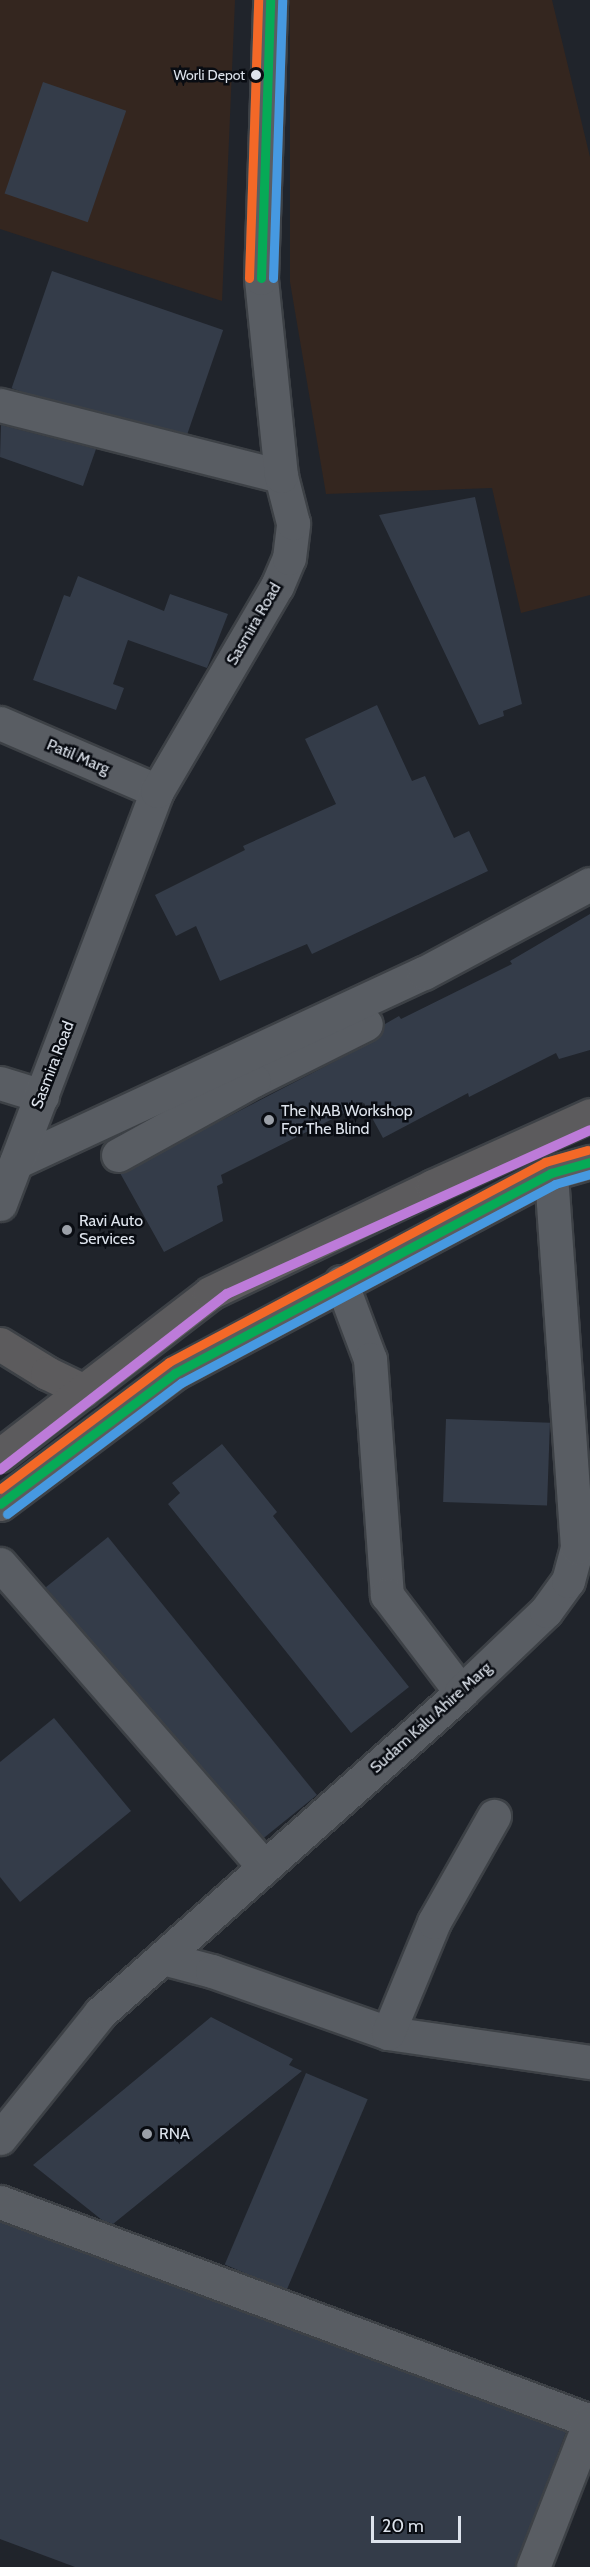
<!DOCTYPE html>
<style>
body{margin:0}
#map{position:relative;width:590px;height:2567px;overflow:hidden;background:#20242b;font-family:Cabin,sans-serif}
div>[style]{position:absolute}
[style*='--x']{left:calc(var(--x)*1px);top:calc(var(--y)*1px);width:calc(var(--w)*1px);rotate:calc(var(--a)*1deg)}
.industrial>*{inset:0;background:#34261f}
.building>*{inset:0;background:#343c49;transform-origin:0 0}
.roads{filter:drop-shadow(2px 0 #3d4146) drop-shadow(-2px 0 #3d4146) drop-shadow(0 2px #3d4146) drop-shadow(0 -2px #3d4146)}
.minor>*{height:33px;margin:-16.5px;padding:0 16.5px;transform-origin:16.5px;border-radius:16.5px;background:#595d63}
.major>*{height:33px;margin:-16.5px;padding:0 16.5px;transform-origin:16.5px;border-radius:16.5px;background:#5c5b5d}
.bus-1>*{height:9px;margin:-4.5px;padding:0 4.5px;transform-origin:4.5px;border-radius:4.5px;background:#06aa56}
.bus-2>*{height:9px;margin:-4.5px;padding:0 4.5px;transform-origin:4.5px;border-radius:4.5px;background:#4699e1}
.bus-3>*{height:9px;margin:-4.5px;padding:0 4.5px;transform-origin:4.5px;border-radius:4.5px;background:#f36827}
.metro-1>*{height:10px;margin:-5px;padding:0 5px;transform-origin:5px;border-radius:5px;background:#bd7bd9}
.dots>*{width:16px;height:16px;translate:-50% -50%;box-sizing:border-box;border:3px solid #090c12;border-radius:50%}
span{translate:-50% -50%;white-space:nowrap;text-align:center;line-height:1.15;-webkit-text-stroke:5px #090c12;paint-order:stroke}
.bus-label{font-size:14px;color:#dde3ec}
.right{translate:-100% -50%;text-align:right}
.street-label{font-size:16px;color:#dde3ec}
.poi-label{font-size:16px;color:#dde3ec}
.left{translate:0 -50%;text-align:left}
.scale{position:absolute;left:371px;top:2516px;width:90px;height:27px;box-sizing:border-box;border:3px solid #dde3ec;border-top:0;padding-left:8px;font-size:18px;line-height:21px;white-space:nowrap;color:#dde3ec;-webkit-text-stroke:4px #090c12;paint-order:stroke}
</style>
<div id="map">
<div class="industrial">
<i style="clip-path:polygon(0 0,235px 0,222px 301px,0 229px)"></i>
<i style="clip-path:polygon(290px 0,552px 0,590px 157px,590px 595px,521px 613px,492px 488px,326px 494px,290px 282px)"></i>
</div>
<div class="building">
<i style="left:43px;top:82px;width:88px;height:118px;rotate:19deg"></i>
<i style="left:52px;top:271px;width:181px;height:124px;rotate:19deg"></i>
<i style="clip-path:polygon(1px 425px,96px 449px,83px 486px,0 457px)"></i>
<i style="clip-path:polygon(475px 497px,522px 704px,503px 711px,504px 716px,479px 725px,379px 515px)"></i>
<i style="clip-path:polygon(78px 576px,164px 611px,170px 594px,228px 614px,207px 668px,128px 640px,113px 684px,124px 688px,116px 710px,33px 680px,64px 595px,70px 597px)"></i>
<i style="clip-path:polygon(377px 705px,412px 781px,425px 776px,454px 838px,469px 831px,488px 871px,312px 954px,307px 944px,220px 981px,196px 926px,176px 936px,155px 895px,245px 850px,243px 846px,336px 804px,305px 739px)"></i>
<i style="clip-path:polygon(590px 914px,590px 1050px,559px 1059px,556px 1053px,469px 1097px,468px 1093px,383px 1138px,364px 1103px,221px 1175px,223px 1183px,217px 1186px,223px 1221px,164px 1252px,120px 1173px,374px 1041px,382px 1034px,385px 1024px,399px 1016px,401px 1019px,512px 964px,510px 961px)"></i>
<i style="left:446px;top:1419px;width:104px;height:83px;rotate:2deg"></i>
<i style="clip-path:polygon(222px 1444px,277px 1512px,273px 1516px,409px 1687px,351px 1733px,168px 1504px,180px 1493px,172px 1483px)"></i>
<i style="left:108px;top:1537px;width:332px;height:80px;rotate:51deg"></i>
<i style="clip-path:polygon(54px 1718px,131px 1811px,20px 1902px,0 1877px,0 1762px)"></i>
<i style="clip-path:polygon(211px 2017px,293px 2059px,289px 2065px,302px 2071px,113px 2224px,102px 2220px,33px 2165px)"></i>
<i style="left:306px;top:2073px;width:67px;height:208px;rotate:23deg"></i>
<i style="clip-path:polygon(0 2222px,566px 2432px,515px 2567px,75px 2567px,0 2539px)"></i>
</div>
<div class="roads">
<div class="minor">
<i style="--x:0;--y:405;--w:290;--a:14.2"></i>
<i style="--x:0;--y:723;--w:171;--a:23.4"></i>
<i style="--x:243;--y:1057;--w:25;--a:64"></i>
<i style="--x:254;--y:1080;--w:125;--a:-26.6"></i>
<i style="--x:0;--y:1083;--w:44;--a:17.2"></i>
<i style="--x:118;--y:1155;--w:155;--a:-28.9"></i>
<i style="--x:16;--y:1162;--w:450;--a:-24.9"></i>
<i style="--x:424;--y:973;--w:188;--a:-28.2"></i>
<i style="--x:0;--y:1204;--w:442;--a:-69.2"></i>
<i style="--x:157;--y:791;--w:238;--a:-59.7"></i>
<i style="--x:277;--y:586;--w:30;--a:-67"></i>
<i style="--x:289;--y:558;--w:35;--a:-83"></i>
<i style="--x:293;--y:523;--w:49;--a:-104.3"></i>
<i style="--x:281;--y:476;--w:199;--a:-95.8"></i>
<i style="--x:261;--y:278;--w:278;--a:-88.1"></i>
<i style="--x:341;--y:1282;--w:82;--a:69.4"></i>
<i style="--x:370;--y:1359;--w:237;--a:85.9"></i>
<i style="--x:387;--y:1595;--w:122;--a:52.7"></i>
<i style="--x:0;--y:1564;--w:402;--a:48.9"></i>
<i style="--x:163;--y:1958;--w:51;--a:14.9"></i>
<i style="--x:212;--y:1971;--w:187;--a:19.4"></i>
<i style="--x:388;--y:2033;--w:204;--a:8.2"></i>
<i style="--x:388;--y:2033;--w:120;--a:-67.5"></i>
<i style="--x:434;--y:1922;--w:122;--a:-60.5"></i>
<i style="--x:0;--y:2138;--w:160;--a:-51.3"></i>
<i style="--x:100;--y:2013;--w:483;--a:-41.6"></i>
<i style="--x:461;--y:1692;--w:117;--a:-43.6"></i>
<i style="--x:546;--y:1611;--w:37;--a:-54"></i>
<i style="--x:568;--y:1581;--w:35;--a:-75"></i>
<i style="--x:577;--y:1547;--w:375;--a:-94"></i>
<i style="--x:0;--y:2202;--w:629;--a:20.36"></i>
<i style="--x:590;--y:2421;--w:157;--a:111.3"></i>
</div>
<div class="major">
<i style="--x:0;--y:1344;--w:55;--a:31.7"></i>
<i style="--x:47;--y:1373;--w:41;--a:25.9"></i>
<i style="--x:0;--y:1455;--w:265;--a:-37.6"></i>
<i style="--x:210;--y:1293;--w:247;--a:-25.6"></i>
<i style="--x:433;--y:1186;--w:172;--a:-24.3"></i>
<i style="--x:0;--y:1504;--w:219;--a:-36.8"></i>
<i style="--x:175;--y:1373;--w:426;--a:-28"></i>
<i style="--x:551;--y:1173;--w:41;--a:-15.8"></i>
</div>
</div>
<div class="bus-1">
<i style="--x:261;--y:278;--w:278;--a:-88.1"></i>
<i style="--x:0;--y:1504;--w:219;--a:-36.8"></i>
<i style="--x:175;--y:1373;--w:426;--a:-28"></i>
<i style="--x:551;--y:1173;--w:41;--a:-15.8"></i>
</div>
<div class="bus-2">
<i style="--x:273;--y:278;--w:278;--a:-88.1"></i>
<i style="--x:7;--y:1514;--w:218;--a:-37"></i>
<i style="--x:181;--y:1383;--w:424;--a:-28"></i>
<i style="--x:555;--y:1184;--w:36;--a:-16"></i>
</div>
<div class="bus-3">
<i style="--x:249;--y:278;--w:278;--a:-88.1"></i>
<i style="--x:0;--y:1489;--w:211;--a:-36.9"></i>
<i style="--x:169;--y:1362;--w:426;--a:-28"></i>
<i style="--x:545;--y:1162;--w:44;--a:-15.9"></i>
</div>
<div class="metro-1">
<i style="--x:0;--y:1470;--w:287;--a:-37.8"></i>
<i style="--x:227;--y:1294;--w:398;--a:-24.3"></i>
</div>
<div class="dots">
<i style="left:256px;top:75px;background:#dde3ec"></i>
<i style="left:269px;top:1120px;background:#9ba0a8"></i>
<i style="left:67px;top:1230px;background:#9ba0a8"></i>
<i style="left:147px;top:2134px;background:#9ba0a8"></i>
</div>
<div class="bus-label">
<span class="right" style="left:245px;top:75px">Worli Depot</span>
</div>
<div class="street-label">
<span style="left:254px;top:624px;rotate:-60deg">Sasmira Road</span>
<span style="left:78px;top:757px;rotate:23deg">Patil Marg</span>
<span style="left:53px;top:1065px;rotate:-69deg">Sasmira Road</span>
<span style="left:431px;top:1718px;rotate:-42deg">Sudam Kalu Ahire Marg</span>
</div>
<div class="poi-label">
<span class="left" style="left:281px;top:1120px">The NAB Workshop<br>For The Blind</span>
<span class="left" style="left:79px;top:1230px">Ravi Auto<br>Services</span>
<span class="left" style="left:159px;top:2134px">RNA</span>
</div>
<div class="scale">20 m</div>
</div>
